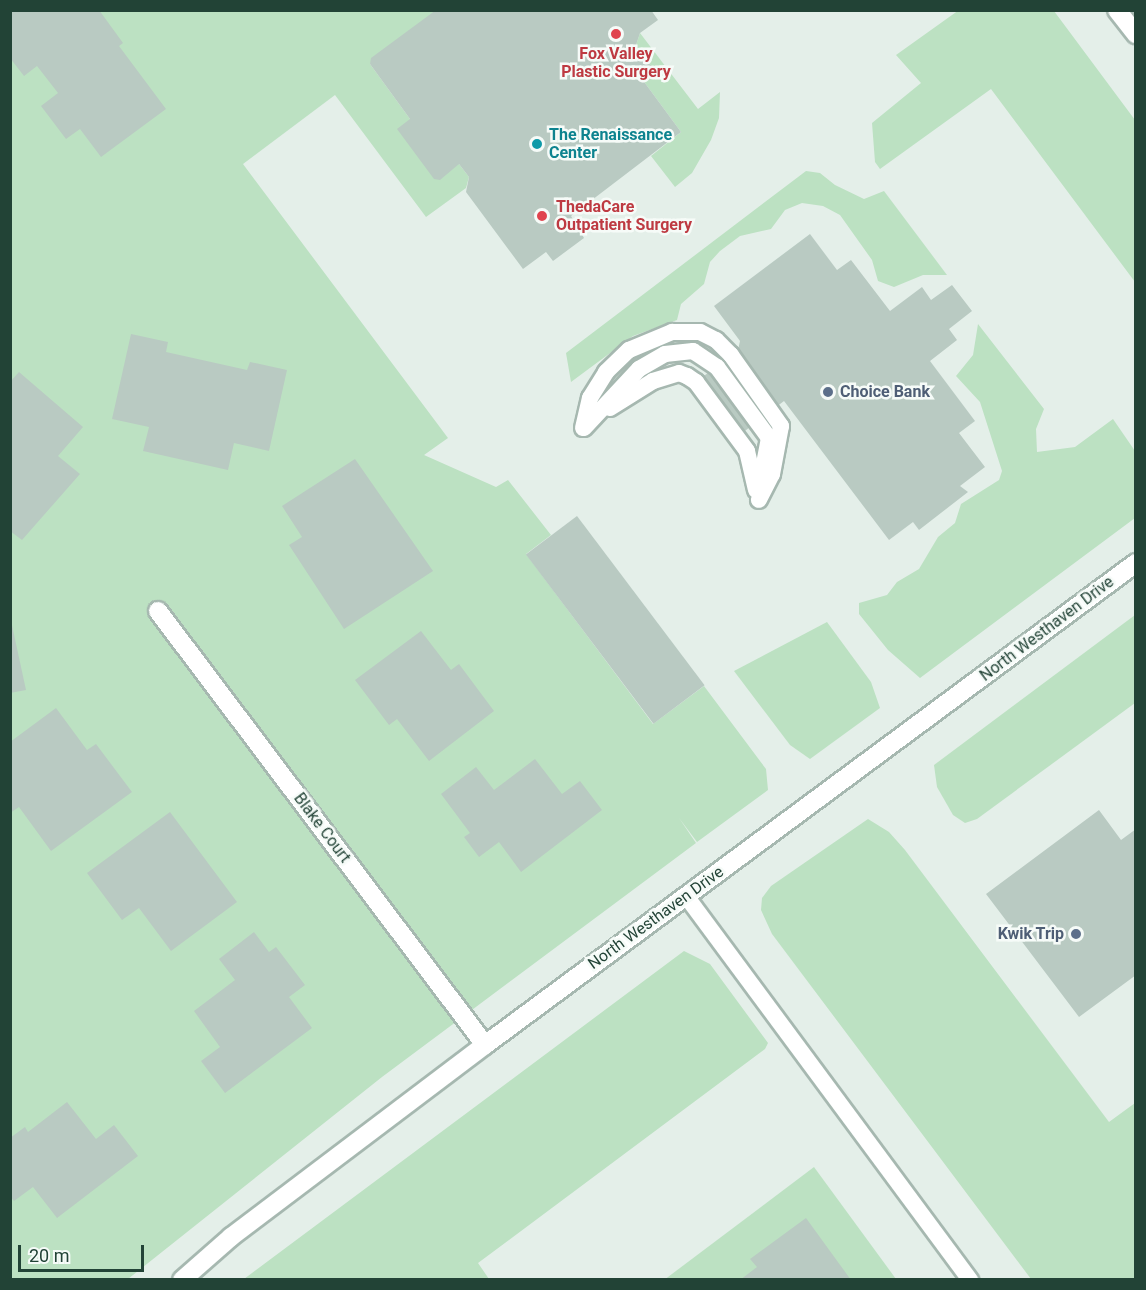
<!DOCTYPE html>
<style>
body{margin:0}
#map{position:relative;width:1146px;height:1290px;overflow:hidden;background:#e4efe9;font-family:Roboto,sans-serif}
div>[style]{position:absolute}
[style*='--x']{left:calc(var(--x)*1px);top:calc(var(--y)*1px);width:calc(var(--w)*1px);rotate:calc(var(--a)*1deg)}
.green>*{inset:0;background:#bce1c2}
.building>*{inset:0;background:#b9cac2;transform-origin:0 0}
.roads{filter:drop-shadow(2px 0 #a6b8b0) drop-shadow(-2px 0 #a6b8b0) drop-shadow(0 2px #a6b8b0) drop-shadow(0 -2px #a6b8b0)}
.lane>*{height:16px;margin:-8px;padding:0 8px;transform-origin:8px;border-radius:8px;background:#fff}
.street>*{height:18px;margin:-9px;padding:0 9px;transform-origin:9px;border-radius:9px;background:#fff}
.secondary>*{height:18px;margin:-9px;padding:0 9px;transform-origin:9px;border-radius:9px;background:#fff}
.dots>*{width:16px;height:16px;translate:-50% -50%;box-sizing:border-box;border:3px solid #f6fbf8;border-radius:50%}
span{translate:-50% -50%;white-space:nowrap;text-align:center;line-height:1.15;-webkit-text-stroke:5px #f6fbf8;paint-order:stroke}
.health-label{font-size:16px;color:#be3a42;font-weight:700}
.left{translate:0 -50%;text-align:left}
.culture-label{font-size:16px;color:#0d838f;font-weight:700}
.service-label{font-size:16px;color:#4e5e75;font-weight:700}
.right{translate:-100% -50%;text-align:right}
.street-label{font-size:16px;color:#224336}
.frame{position:absolute;inset:0;border:12px solid #224336;pointer-events:none}
.scale{position:absolute;left:18px;top:1245px;width:126px;height:27px;box-sizing:border-box;border:3px solid #224336;border-top:0;padding-left:8px;font-size:18px;line-height:21px;white-space:nowrap;color:#224336;-webkit-text-stroke:4px #f6fbf8;paint-order:stroke}
</style>
<div id="map">
<div class="green">
<i style="clip-path:polygon(959px 10px,1054px 11px,1135px 120px,1135px 282px,991px 89px,880px 169px,875px 162px,872px 123px,921px 83px,896px 55px)"></i>
<i style="clip-path:polygon(10px 11px,436px 11px,370px 64px,410px 119px,459px 164px,469px 177px,466px 188px,426px 217px,335px 95px,243px 164px,448px 438px,424px 455px,496px 487px,508px 480px,551px 535px,526px 554px,653px 724px,704px 686px,766px 769px,768px 790px,697px 842px,679px 818px,696px 843px,382px 1077px,128px 1279px,11px 1279px)"></i>
<i style="clip-path:polygon(640px 33px,698px 109px,720px 92px,719px 118px,711px 140px,692px 173px,675px 187px,651px 156px,681px 132px,642px 79px,654px 70px,636px 45px)"></i>
<i style="clip-path:polygon(806px 171px,820px 173px,835px 185px,864px 199px,884px 191px,947px 275px,923px 275px,894px 287px,878px 281px,872px 260px,840px 215px,823px 206px,802px 203px,785px 210px,771px 229px,740px 236px,720px 251px,710px 262px,704px 284px,681px 304px,677px 320px,633px 336px,571px 382px,566px 353px)"></i>
<i style="clip-path:polygon(978px 324px,1044px 409px,1036px 429px,1037px 452px,1075px 447px,1113px 419px,1135px 451px,1135px 518px,920px 678px,888px 650px,859px 614px,859px 603px,887px 595px,897px 582px,919px 569px,938px 537px,955px 523px,961px 504px,999px 480px,1002px 471px,980px 402px,956px 376px,973px 355px)"></i>
<i style="clip-path:polygon(1135px 615px,1135px 703px,977px 819px,965px 823px,953px 815px,937px 787px,934px 765px)"></i>
<i style="clip-path:polygon(827px 622px,871px 682px,880px 708px,810px 759px,790px 745px,734px 671px)"></i>
<i style="clip-path:polygon(868px 819px,889px 832px,905px 850px,1109px 1122px,1135px 1103px,1135px 1279px,1031px 1279px,772px 934px,761px 910px,762px 898px,771px 886px)"></i>
<i style="clip-path:polygon(684px 951px,710px 964px,768px 1043px,765px 1049px,478px 1263px,489px 1279px,244px 1279px)"></i>
<i style="clip-path:polygon(814px 1167px,896px 1279px,664px 1280px)"></i>
</div>
<div class="building">
<i style="clip-path:polygon(10px 10px,99px 10px,123px 43px,119px 46px,166px 109px,101px 157px,80px 129px,66px 139px,41px 106px,58px 93px,37px 66px,24px 76px,10px 58px)"></i>
<i style="clip-path:polygon(436px 10px,651px 10px,658px 20px,640px 33px,636px 45px,654px 70px,642px 79px,681px 132px,571px 216px,584px 238px,553px 261px,546px 252px,523px 269px,466px 192px,469px 177px,459px 164px,440px 180px,434px 179px,397px 129px,410px 119px,370px 64px,371px 58px)"></i>
<i style="clip-path:polygon(810px 234px,837px 270px,851px 260px,890px 311px,922px 287px,931px 300px,952px 285px,972px 311px,949px 329px,957px 340px,930px 361px,975px 421px,959px 433px,985px 467px,960px 486px,968px 492px,919px 530px,913px 522px,889px 540px,784px 401px,737px 437px,696px 382px,738px 350px,740px 341px,714px 306px)"></i>
<i style="clip-path:polygon(131px 334px,168px 342px,166px 352px,247px 370px,250px 362px,287px 370px,269px 451px,234px 443px,228px 470px,143px 451px,149px 427px,112px 419px)"></i>
<i style="clip-path:polygon(19px 372px,83px 427px,58px 456px,80px 474px,22px 540px,10px 531px,10px 382px)"></i>
<i style="clip-path:polygon(355px 459px,433px 571px,344px 629px,289px 545px,302px 537px,282px 506px)"></i>
<i style="left:577px;top:516px;width:212px;height:64px;rotate:53deg"></i>
<i style="clip-path:polygon(10px 616px,26px 690px,10px 693px)"></i>
<i style="clip-path:polygon(421px 631px,451px 670px,459px 664px,494px 711px,429px 761px,397px 719px,389px 725px,355px 680px)"></i>
<i style="clip-path:polygon(56px 708px,87px 750px,96px 744px,132px 792px,51px 851px,19px 807px,10px 813px,10px 742px)"></i>
<i style="clip-path:polygon(535px 759px,562px 794px,580px 781px,602px 810px,521px 872px,499px 842px,479px 857px,464px 837px,470px 833px,441px 794px,476px 767px,494px 790px)"></i>
<i style="clip-path:polygon(1099px 810px,1121px 840px,1136px 829px,1136px 975px,1079px 1017px,986px 894px)"></i>
<i style="clip-path:polygon(170px 812px,237px 902px,171px 951px,139px 908px,122px 920px,87px 873px)"></i>
<i style="clip-path:polygon(254px 932px,269px 952px,276px 947px,305px 985px,289px 997px,312px 1028px,225px 1093px,201px 1061px,220px 1047px,194px 1011px,235px 980px,219px 959px)"></i>
<i style="clip-path:polygon(67px 1102px,96px 1139px,114px 1125px,138px 1156px,57px 1218px,33px 1187px,14px 1201px,10px 1196px,10px 1138px,25px 1127px,28px 1132px)"></i>
<i style="clip-path:polygon(806px 1218px,851px 1280px,740px 1280px,757px 1267px,750px 1259px)"></i>
</div>
<div class="roads">
<div class="lane">
<i style="--x:610;--y:408;--w:51;--a:-32.1"></i>
<i style="--x:653;--y:381;--w:27;--a:-17"></i>
<i style="--x:679;--y:373;--w:9;--a:21"></i>
<i style="--x:687;--y:376;--w:11;--a:34"></i>
<i style="--x:696;--y:382;--w:86;--a:53.5"></i>
<i style="--x:747;--y:451;--w:40;--a:77"></i>
<i style="--x:583;--y:428;--w:31;--a:-77"></i>
<i style="--x:590;--y:398;--w:31;--a:-58"></i>
<i style="--x:606;--y:372;--w:32;--a:-44"></i>
<i style="--x:629;--y:350;--w:47;--a:-22.7"></i>
<i style="--x:672;--y:332;--w:28;--a:0"></i>
<i style="--x:700;--y:332;--w:18;--a:27"></i>
<i style="--x:716;--y:340;--w:21;--a:45"></i>
<i style="--x:731;--y:355;--w:87;--a:54.8"></i>
<i style="--x:781;--y:426;--w:49;--a:100.6"></i>
<i style="--x:772;--y:474;--w:29;--a:117"></i>
<i style="--x:584;--y:428;--w:81;--a:-47"></i>
<i style="--x:639;--y:369;--w:30;--a:-30"></i>
<i style="--x:665;--y:354;--w:28;--a:-6"></i>
<i style="--x:693;--y:351;--w:29;--a:34"></i>
<i style="--x:717;--y:367;--w:88;--a:53.8"></i>
<i style="--x:769;--y:438;--w:42;--a:101"></i>
<i style="--x:686;--y:896;--w:478;--a:53.5"></i>
</div>
<div class="street">
<i style="--x:158;--y:611;--w:543;--a:53"></i>
<i style="--x:182;--y:1280;--w:65;--a:-41.3"></i>
<i style="--x:231;--y:1237;--w:318;--a:-37.1"></i>
<i style="--x:485;--y:1045;--w:810;--a:-36.52"></i>
</div>
<div class="secondary">
<i style="--x:1117;--y:10;--w:31;--a:52"></i>
</div>
</div>
<div class="dots">
<i style="left:616px;top:34px;background:#e0444e"></i>
<i style="left:537px;top:144px;background:#0f9aa8"></i>
<i style="left:542px;top:216px;background:#e0444e"></i>
<i style="left:828px;top:392px;background:#5c6f8a"></i>
<i style="left:1076px;top:934px;background:#5c6f8a"></i>
</div>
<div class="health-label">
<span style="left:616px;top:63px">Fox Valley<br>Plastic Surgery</span>
<span class="left" style="left:556px;top:216px">ThedaCare<br>Outpatient Surgery</span>
</div>
<div class="culture-label">
<span class="left" style="left:549px;top:144px">The Renaissance<br>Center</span>
</div>
<div class="service-label">
<span class="left" style="left:840px;top:392px">Choice Bank</span>
<span class="right" style="left:1064px;top:934px">Kwik Trip</span>
</div>
<div class="street-label">
<span style="left:1047px;top:629px;rotate:-37deg">North Westhaven Drive</span>
<span style="left:322px;top:828px;rotate:53deg">Blake Court</span>
<span style="left:656px;top:918px;rotate:-36deg">North Westhaven Drive</span>
</div>
<div class="frame"></div>
<div class="scale">20 m</div>
</div>
